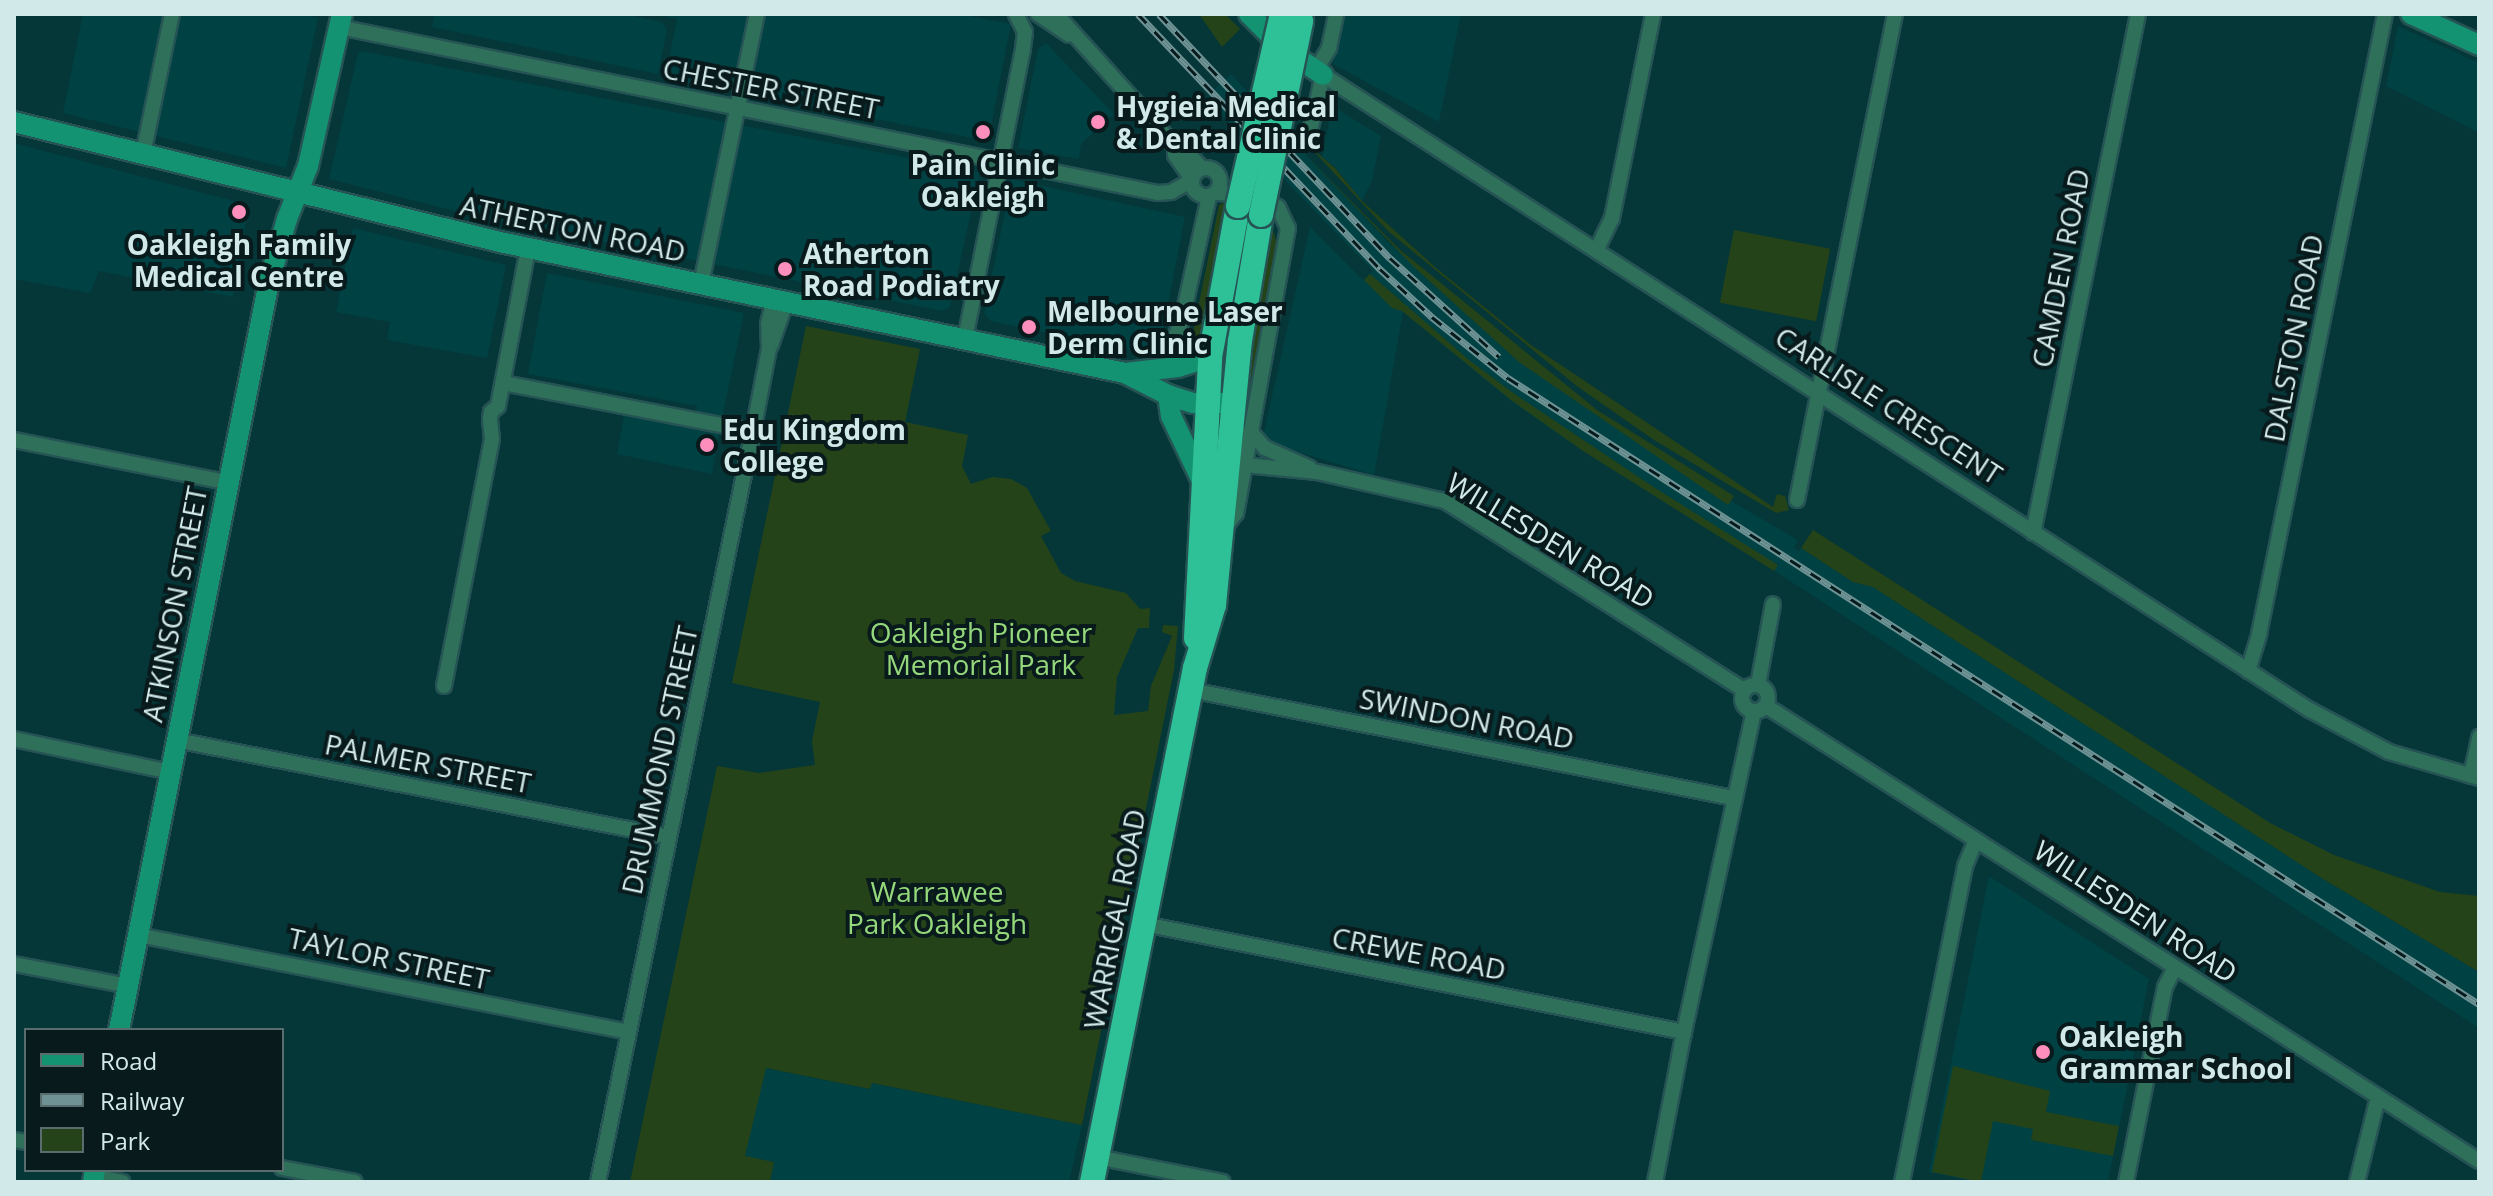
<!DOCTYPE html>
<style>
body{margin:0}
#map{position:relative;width:2493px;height:1196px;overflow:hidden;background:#053638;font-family:"Open Sans",sans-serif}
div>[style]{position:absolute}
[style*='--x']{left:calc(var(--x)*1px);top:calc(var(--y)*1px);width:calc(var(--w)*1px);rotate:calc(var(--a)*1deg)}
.built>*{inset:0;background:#004144}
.green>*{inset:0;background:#254318;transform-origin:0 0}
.roads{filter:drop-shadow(2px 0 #265354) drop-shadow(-2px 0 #265354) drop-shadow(0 2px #265354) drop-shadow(0 -2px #265354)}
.street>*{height:14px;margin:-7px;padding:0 7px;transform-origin:7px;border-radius:7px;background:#2e705a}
.street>.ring{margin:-7px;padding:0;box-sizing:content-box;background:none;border:14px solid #2e705a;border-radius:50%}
.secondary>*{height:20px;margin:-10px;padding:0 10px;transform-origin:10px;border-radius:10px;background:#139371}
.highway>*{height:24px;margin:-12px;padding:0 12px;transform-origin:12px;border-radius:12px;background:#2ec197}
.rail>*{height:7px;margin-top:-3.5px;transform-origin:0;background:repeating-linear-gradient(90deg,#081a1b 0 12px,#6f9294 0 24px);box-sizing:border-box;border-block:2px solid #6f9294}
.bridges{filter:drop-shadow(2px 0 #265354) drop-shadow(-2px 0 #265354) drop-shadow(0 2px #265354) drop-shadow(0 -2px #265354)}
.highway-bridge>*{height:24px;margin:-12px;padding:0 12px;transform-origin:12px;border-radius:12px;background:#2ec197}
.dots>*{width:22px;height:22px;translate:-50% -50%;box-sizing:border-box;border:4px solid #081a1b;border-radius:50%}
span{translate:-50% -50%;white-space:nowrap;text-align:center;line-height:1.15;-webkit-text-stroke:8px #081a1b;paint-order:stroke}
.street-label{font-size:28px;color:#d2e9ea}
.poi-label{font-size:28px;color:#d2e9ea;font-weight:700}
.left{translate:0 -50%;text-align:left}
.park-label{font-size:28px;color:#95d77b}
.frame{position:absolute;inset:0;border:16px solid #d2e9ea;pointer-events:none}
.legend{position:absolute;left:24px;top:1028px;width:260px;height:144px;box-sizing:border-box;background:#081a1b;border:2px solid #596d6e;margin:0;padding:10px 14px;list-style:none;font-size:24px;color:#d2e9ea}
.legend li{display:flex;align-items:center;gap:16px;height:40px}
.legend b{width:40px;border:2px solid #596d6e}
</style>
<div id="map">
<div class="built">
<i style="clip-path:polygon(83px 14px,300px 14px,318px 18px,286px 168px,63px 113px)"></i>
<i style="clip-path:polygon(434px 14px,624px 14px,662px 22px,667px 30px,658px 74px,432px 27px)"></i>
<i style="clip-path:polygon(655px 14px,960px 14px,1011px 24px,988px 141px,665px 78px,677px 19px)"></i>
<i style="clip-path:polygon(1343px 14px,1461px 14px,1439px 122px,1333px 64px)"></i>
<i style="clip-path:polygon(2398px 26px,2479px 63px,2478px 132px,2386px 86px)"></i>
<i style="clip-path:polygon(1046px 43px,1114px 114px,1081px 144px,1079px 159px,1018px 148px,1038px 49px)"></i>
<i style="clip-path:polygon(362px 51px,980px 172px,950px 307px,942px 311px,459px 212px,329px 179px,358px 53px)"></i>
<i style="clip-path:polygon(1231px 74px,1389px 243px,1569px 393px,1731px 501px,1798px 540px,1794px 548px,1799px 551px,1801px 548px,1853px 582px,1873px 587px,2323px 879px,2479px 972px,2479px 1028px,1756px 559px,1583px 451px,1510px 400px,1403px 312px,1374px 475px,1262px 441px,1310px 227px,1363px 280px,1373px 271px,1205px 98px)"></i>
<i style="clip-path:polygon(1332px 106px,1381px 136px,1372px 181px,1362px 201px,1335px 167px,1322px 158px)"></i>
<i style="clip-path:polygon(14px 143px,249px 205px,233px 297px,99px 271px,90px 293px,14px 279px)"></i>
<i style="clip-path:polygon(1012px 179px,1185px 217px,1158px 356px,990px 321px,984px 313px)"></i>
<i style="clip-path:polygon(353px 228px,506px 265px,487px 358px,387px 340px,390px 322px,336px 312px)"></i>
<i style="clip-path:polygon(547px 273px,744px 313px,721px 423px,695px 417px,697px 406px,528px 374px)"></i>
<i style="clip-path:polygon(628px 412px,720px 430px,712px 474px,617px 454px,624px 415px)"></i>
<i style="clip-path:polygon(1989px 876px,2149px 979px,2108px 1182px,1978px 1182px,1929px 1172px)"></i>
<i style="clip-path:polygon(765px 1068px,870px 1089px,871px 1083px,1082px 1125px,1069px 1182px,770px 1182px,774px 1162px,744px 1157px)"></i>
</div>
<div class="green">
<i style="clip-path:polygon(1199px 14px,1225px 14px,1240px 29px,1222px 47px)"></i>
<i style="clip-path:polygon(1295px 145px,1399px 249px,1597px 410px,1734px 496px,1728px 505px,1519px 362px,1414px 267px)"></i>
<i style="clip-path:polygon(1309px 146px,1335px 168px,1362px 201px,1435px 267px,1531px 345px,1773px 507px,1777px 494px,1785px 496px,1789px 510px,1776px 513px,1654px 440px,1578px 387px,1388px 231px)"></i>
<i style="clip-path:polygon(1230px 200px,1205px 337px,1188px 357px,1219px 205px)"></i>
<i style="clip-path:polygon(1271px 222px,1277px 245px,1246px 409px,1245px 387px)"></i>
<i style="left:1734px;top:230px;width:98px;height:74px;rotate:11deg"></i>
<i style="clip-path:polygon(1370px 274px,1469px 360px,1516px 395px,1655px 488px,1778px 565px,1774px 571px,1583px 451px,1511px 400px,1402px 311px,1392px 308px,1364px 280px)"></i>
<i style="clip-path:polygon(806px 326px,920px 349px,905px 422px,968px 435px,962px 466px,971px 484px,992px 477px,1011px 479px,1027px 488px,1051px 531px,1041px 536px,1061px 573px,1075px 581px,1126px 593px,1140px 609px,1150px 608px,1149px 628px,1138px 628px,1117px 677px,1114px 715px,1148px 711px,1151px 686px,1172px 636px,1162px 632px,1163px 625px,1178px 626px,1174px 670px,1082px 1125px,872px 1083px,870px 1089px,766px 1068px,745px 1156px,774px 1162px,770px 1182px,630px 1182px,717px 766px,759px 773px,815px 765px,812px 741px,820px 702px,732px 683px)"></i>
<i style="clip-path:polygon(1813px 530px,2270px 823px,2334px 855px,2440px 892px,2479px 896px,2479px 972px,2323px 879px,1873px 587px,1853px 582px,1801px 548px)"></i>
<i style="clip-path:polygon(1953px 1066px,2050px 1091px,2046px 1112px,2119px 1126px,2113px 1156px,2031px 1140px,2033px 1129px,1993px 1121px,1981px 1182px,1932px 1172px)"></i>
</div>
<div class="roads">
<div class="street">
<i style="--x:1038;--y:14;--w:37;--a:34"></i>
<i style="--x:1056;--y:14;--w:178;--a:48"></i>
<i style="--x:1175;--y:146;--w:9;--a:18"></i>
<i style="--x:1184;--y:149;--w:26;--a:47"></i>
<i style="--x:339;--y:27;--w:836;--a:11.46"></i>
<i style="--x:1158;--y:193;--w:13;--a:-4"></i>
<i style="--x:1171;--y:192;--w:23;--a:-29"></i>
<i style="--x:1316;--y:70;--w:26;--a:-59"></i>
<i style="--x:1329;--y:48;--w:35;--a:-78"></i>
<i style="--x:1309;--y:136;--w:63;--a:-77.1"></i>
<i style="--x:1323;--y:75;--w:1174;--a:32.76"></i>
<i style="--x:2310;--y:710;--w:89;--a:28"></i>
<i style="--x:2389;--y:752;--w:94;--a:16.1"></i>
<i style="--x:1175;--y:146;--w:9;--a:90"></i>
<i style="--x:1175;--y:155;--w:28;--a:55"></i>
<i style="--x:143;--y:154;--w:143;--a:-78.3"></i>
<i class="ring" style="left:1192px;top:168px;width:14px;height:14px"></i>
<i style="--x:1217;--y:193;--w:37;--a:3"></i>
<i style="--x:1254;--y:195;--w:27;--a:27"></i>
<i style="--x:1278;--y:207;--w:23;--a:65"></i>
<i style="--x:1288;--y:228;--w:290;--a:100.3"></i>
<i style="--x:1236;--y:513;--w:18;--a:128"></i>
<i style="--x:1597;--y:249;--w:34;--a:-64"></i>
<i style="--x:1612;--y:218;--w:208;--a:-78.6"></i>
<i style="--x:701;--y:284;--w:276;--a:-78.3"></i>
<i style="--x:965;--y:339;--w:297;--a:-78.7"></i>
<i style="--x:1023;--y:48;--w:16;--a:-83"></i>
<i style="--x:1025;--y:32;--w:20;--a:-117"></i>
<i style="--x:771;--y:345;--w:46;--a:-70.8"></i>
<i style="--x:1178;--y:367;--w:16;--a:-117"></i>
<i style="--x:1171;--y:353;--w:9;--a:-84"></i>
<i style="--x:1172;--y:344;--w:26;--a:-67"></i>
<i style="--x:1182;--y:320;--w:127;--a:-77.7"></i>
<i style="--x:503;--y:383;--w:255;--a:10.9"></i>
<i style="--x:1250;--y:431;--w:23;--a:49"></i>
<i style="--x:1265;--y:448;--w:49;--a:24"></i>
<i style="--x:14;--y:440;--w:217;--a:11.2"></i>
<i style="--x:1245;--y:465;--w:72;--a:5.6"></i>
<i style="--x:1317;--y:472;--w:131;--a:12.8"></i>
<i style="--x:1445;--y:501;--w:354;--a:32.3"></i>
<i style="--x:1797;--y:500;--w:496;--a:-78.6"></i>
<i style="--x:2033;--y:533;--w:530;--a:-78.56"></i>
<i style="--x:2248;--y:671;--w:39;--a:-73"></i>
<i style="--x:2259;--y:634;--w:633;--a:-78.51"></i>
<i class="ring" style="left:1742px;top:685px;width:12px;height:12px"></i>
<i style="--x:1758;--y:685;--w:82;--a:-79.5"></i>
<i style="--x:444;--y:686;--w:252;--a:-79"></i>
<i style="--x:492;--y:439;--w:20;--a:-96"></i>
<i style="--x:490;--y:419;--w:7;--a:-82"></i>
<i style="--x:491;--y:412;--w:9;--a:-41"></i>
<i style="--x:498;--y:406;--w:161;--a:-79.2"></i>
<i style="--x:1191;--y:690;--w:553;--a:11.27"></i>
<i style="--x:1766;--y:706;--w:846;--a:32.54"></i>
<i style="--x:14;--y:739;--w:159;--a:11.9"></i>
<i style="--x:176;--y:740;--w:502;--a:11.13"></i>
<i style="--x:2471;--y:776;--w:40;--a:-78"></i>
<i style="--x:1144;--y:924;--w:551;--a:11.31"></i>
<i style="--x:138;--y:935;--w:500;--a:11.18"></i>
<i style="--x:14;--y:964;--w:116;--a:10.9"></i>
<i style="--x:14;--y:1140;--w:12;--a:9"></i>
<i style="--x:1097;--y:1157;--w:128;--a:11.2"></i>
<i style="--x:282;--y:1168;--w:74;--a:10.9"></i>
<i style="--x:94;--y:1176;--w:29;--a:12"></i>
<i style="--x:598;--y:1182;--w:767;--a:-78.34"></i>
<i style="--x:753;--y:431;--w:84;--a:-79"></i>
<i style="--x:769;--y:349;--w:25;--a:-92"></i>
<i style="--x:768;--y:324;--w:26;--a:-77"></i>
<i style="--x:1655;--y:1182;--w:153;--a:-79.1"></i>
<i style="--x:1684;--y:1032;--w:328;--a:-77.7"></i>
<i style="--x:1902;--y:1182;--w:322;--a:-78.7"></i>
<i style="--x:1965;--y:866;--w:28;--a:-67"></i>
<i style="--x:2126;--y:1182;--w:199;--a:-78.7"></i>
<i style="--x:2165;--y:987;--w:22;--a:-63"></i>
<i style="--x:2357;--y:1182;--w:88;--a:-76.1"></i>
</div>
<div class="secondary">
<i style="--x:1249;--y:14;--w:48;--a:45"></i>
<i style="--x:1283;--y:48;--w:48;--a:34"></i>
<i style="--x:2411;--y:14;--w:75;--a:24.5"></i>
<i style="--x:14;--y:122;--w:501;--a:13.87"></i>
<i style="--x:500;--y:242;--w:639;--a:11.84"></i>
<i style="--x:1125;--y:373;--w:48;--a:27.1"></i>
<i style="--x:1168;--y:395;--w:26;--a:18"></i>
<i style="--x:1193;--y:403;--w:30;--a:0"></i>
<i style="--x:1125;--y:373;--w:53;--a:-6.5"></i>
<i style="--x:1178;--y:367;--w:34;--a:-17"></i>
<i style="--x:1168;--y:395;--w:21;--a:82"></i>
<i style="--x:1171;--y:416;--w:70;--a:64.5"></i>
<i style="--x:119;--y:1030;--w:763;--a:-78.66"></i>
<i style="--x:269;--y:282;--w:66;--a:-74.1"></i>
<i style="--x:287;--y:219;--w:57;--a:-68.4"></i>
<i style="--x:308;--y:166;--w:156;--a:-77.4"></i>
<i style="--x:93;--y:1182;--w:12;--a:-81"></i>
</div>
<div class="highway">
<i style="--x:1196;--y:638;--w:281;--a:-87.1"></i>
<i style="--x:1210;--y:357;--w:154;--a:-79.5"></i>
<i style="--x:1092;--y:1182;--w:524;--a:-78.67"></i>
<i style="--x:1195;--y:668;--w:66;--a:-73.2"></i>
<i style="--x:1214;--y:605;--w:265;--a:-84.4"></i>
<i style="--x:1240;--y:341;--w:128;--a:-80.5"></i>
</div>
</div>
<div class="rail">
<i style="--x:1138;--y:14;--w:352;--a:46.5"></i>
<i style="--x:1380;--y:269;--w:71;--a:42.7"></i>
<i style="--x:1432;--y:317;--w:97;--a:38.8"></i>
<i style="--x:1508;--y:378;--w:1155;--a:32.81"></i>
<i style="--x:1159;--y:14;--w:336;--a:46.6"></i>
<i style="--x:1390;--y:258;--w:147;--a:42.2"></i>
</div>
<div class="bridges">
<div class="highway-bridge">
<i style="--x:1238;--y:206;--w:197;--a:-77.1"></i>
<i style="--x:1261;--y:215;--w:198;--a:-78.3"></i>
</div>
</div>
<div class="dots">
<i style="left:1098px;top:122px;background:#fe8ebc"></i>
<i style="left:983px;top:132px;background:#fe8ebc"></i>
<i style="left:239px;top:212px;background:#fe8ebc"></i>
<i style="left:785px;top:269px;background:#fe8ebc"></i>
<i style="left:1029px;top:327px;background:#fe8ebc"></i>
<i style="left:707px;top:445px;background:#fe8ebc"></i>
<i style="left:2043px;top:1052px;background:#fe8ebc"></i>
</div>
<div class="street-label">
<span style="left:771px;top:88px;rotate:11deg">CHESTER STREET</span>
<span style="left:573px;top:228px;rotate:12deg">ATHERTON ROAD</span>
<span style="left:2060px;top:268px;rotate:-79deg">CAMDEN ROAD</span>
<span style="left:2293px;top:338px;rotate:-79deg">DALSTON ROAD</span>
<span style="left:1889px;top:405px;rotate:33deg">CARLISLE CRESCENT</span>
<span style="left:1551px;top:540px;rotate:31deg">WILLESDEN ROAD</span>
<span style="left:174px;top:604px;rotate:-79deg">ATKINSON STREET</span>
<span style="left:1467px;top:718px;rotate:11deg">SWINDON ROAD</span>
<span style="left:659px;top:760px;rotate:-78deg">DRUMMOND STREET</span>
<span style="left:428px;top:763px;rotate:11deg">PALMER STREET</span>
<span style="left:2136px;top:911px;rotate:33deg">WILLESDEN ROAD</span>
<span style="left:1114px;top:919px;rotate:-79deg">WARRIGAL ROAD</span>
<span style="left:1419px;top:953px;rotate:11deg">CREWE ROAD</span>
<span style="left:389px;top:958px;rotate:12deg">TAYLOR STREET</span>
</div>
<div class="poi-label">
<span class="left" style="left:1116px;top:122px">Hygieia Medical<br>&amp; Dental Clinic</span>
<span style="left:983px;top:180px">Pain Clinic<br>Oakleigh</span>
<span style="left:239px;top:260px">Oakleigh Family<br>Medical Centre</span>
<span class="left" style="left:803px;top:269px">Atherton<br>Road Podiatry</span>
<span class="left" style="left:1047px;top:327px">Melbourne Laser<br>Derm Clinic</span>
<span class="left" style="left:723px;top:445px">Edu Kingdom<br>College</span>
<span class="left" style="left:2059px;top:1052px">Oakleigh<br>Grammar School</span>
</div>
<div class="park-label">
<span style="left:981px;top:648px">Oakleigh Pioneer<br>Memorial Park</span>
<span style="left:937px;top:907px">Warrawee<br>Park Oakleigh</span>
</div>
<div class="frame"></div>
<ul class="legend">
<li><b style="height:10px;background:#139371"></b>Road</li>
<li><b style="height:10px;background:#6f9294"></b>Railway</li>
<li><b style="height:22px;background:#254318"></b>Park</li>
</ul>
</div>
